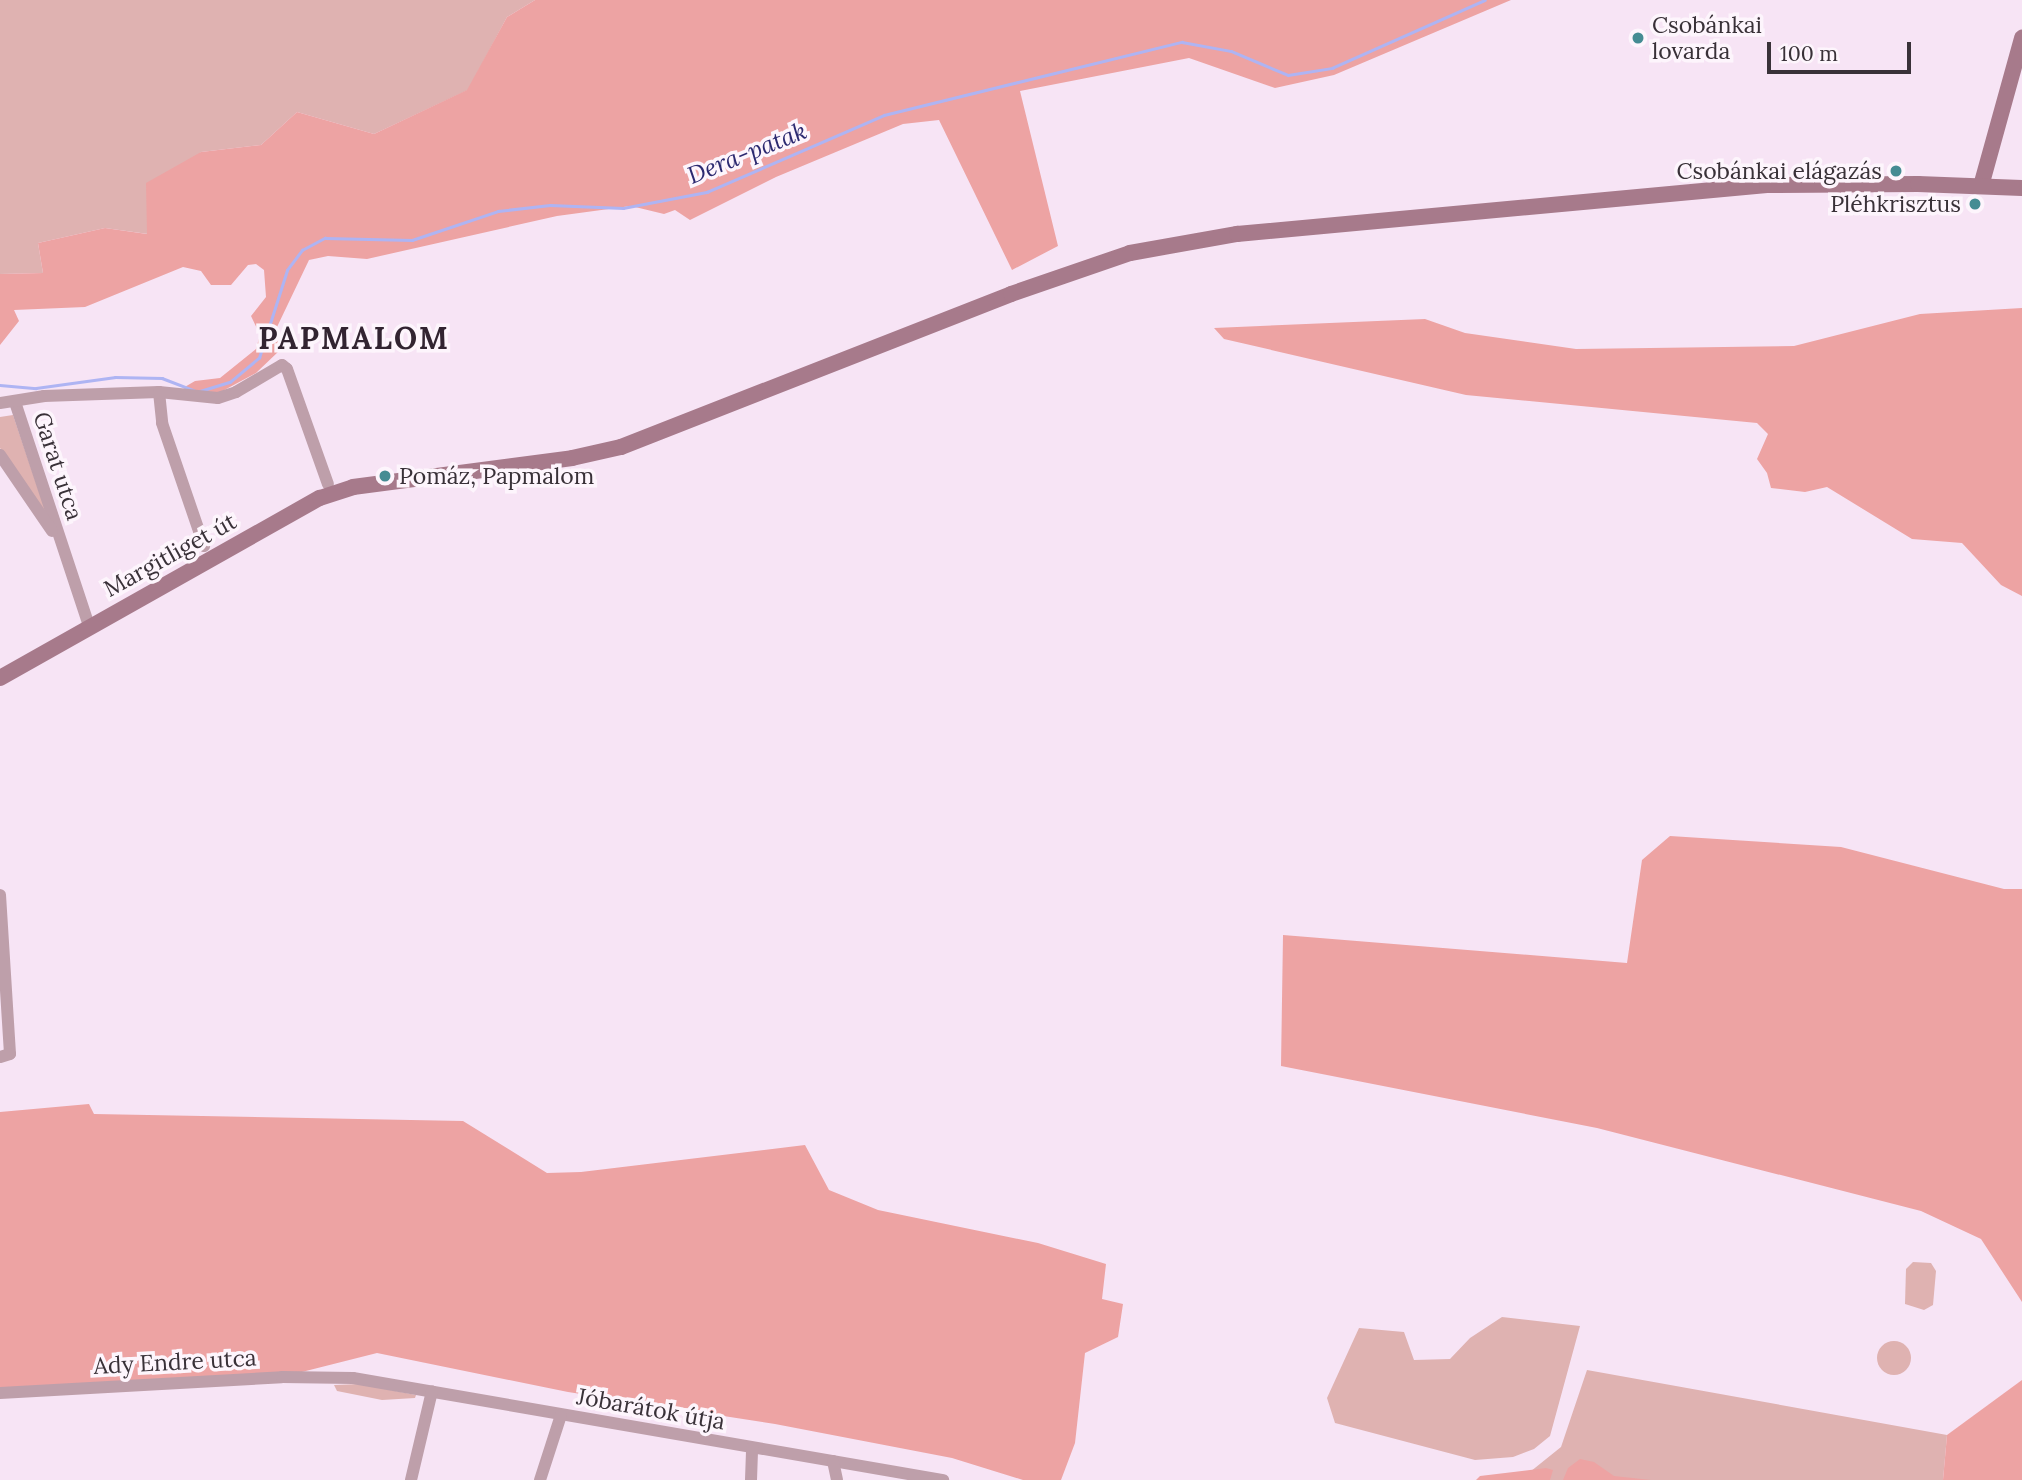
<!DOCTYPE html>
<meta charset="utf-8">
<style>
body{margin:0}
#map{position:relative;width:2022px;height:1480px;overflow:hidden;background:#f7e4f5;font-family:Lora,serif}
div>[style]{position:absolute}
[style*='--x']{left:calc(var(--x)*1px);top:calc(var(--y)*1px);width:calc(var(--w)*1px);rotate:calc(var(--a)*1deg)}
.green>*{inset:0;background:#dfb2b1}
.round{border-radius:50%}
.forest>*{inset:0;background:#eda3a3}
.stream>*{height:2.5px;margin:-1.25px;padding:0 1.25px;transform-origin:1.25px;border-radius:1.25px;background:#aeb4f3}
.street>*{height:12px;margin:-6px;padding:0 6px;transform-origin:6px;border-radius:6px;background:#be9faa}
.secondary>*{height:16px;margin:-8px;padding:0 8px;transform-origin:8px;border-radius:8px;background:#a77a8b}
.dots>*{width:19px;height:19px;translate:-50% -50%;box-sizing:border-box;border:4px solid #fdf5fc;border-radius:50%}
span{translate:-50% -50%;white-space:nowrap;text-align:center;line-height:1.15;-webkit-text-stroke:7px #fdf5fc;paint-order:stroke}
.poi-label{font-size:23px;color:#393138}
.left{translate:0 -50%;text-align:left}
.right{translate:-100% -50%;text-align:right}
.street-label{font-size:23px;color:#393138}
.water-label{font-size:24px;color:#2c2970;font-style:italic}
.district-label{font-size:30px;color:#322431;font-weight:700;letter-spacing:2px}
.scale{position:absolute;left:1767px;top:42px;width:144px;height:32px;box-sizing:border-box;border:4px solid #393138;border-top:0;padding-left:9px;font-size:21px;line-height:24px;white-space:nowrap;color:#393138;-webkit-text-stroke:5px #fdf5fc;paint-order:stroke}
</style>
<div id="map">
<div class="green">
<i style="clip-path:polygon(0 0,535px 0,507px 17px,468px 90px,374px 134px,297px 112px,261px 145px,201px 152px,148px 234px,105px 228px,38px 243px,43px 273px,0 274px)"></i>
<i style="clip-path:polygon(13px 415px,48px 518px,0 448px,0 417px)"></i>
<i style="clip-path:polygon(1913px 1262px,1931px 1263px,1936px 1271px,1933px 1305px,1924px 1310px,1905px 1304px,1906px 1269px)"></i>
<i style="clip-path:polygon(1502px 1317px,1580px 1326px,1550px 1436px,1534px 1449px,1513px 1457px,1475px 1460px,1335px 1423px,1327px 1398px,1359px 1328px,1404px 1332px,1414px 1360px,1450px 1359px,1470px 1338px)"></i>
<i class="round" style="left:1877px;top:1341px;width:34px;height:34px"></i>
<i style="clip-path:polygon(1587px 1370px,1947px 1435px,1943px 1480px,1520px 1480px,1561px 1447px)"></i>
<i style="clip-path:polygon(360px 1384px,416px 1395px,415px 1398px,382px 1400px,337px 1391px,334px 1385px)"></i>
</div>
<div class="forest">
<i style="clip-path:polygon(535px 0,1511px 0,1334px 75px,1275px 88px,1189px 58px,1020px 91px,1058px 246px,1012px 270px,939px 120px,903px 124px,776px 177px,690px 220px,675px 210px,664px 214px,631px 206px,557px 216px,367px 259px,328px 256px,309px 260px,277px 327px,279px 351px,256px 373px,215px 395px,196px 394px,183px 388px,195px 381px,220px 378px,256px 349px,260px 335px,251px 316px,266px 297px,264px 270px,256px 264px,248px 265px,231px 285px,211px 285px,201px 271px,183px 267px,85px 307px,14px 310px,19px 321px,0 345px,0 274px,43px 273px,38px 243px,105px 228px,147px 234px,146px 183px,201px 152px,261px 145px,297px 112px,374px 134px,467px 90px,507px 17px)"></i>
<i style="clip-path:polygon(2022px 308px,2022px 596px,2001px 585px,1962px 543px,1912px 539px,1827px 487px,1805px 492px,1771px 488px,1767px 473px,1757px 459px,1768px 434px,1757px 423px,1466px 395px,1224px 339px,1214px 328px,1425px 319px,1465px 333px,1576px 349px,1794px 346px,1920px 314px)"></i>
<i style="clip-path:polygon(1670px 836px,1841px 847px,2004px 889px,2022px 889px,2022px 1302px,1981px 1239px,1921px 1211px,1597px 1128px,1281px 1066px,1283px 935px,1627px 963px,1642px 860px)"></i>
<i style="clip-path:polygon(89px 1104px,94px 1114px,463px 1121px,547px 1173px,581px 1172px,805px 1145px,829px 1190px,878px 1210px,1038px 1243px,1106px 1264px,1102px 1299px,1123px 1304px,1118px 1337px,1085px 1353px,1075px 1443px,1061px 1480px,1023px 1480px,952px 1458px,775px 1424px,568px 1392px,377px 1353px,282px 1377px,0 1390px,0 1112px)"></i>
<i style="clip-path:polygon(2022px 1380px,2022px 1480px,1943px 1480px,1947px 1435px)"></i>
<i style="clip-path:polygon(1580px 1459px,1594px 1462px,1614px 1476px,1651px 1480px,1563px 1480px,1568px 1468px)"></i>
<i style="clip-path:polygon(1546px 1468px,1553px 1470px,1550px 1480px,1476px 1480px,1480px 1476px)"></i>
</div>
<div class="stream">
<i style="--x:0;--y:385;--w:36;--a:5"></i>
<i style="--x:36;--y:388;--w:80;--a:-7.9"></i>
<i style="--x:115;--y:377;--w:47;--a:1.2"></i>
<i style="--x:162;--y:378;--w:34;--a:21"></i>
<i style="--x:200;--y:391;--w:31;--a:-17"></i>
<i style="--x:230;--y:382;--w:38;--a:-40"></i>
<i style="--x:259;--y:358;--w:92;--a:-72.3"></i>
<i style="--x:287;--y:270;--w:25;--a:-53"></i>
<i style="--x:302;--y:250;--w:26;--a:-28"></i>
<i style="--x:325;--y:238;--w:87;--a:1.3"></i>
<i style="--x:412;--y:240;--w:91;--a:-18.6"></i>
<i style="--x:498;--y:211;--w:52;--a:-6.6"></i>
<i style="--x:550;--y:205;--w:73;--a:2.4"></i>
<i style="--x:623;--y:208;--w:86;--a:-10.8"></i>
<i style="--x:707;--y:192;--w:193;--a:-23.5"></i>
<i style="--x:884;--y:115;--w:307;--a:-13.8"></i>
<i style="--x:1182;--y:42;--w:50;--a:10.4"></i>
<i style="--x:1231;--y:51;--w:62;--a:22.8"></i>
<i style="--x:1288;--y:75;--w:45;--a:-9"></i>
<i style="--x:1332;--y:68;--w:167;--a:-24"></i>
</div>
<div class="street">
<i style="--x:159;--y:392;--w:31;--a:84"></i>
<i style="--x:162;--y:423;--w:130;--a:71.1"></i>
<i style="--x:15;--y:402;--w:236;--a:71.7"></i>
<i style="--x:0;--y:403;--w:45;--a:-9"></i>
<i style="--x:44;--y:396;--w:115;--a:-2"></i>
<i style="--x:159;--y:392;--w:59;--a:5.8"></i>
<i style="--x:218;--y:398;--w:19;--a:-18"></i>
<i style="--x:236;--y:392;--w:53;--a:-30.4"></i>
<i style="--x:282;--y:365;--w:6;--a:39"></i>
<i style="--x:287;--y:369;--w:122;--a:70.4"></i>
<i style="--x:0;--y:455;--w:92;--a:55.6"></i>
<i style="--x:0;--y:895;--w:159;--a:86.4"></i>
<i style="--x:10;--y:1054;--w:10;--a:163"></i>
<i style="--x:0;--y:1393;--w:282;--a:-3.2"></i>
<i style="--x:282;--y:1377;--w:71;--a:0.8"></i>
<i style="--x:353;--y:1378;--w:599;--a:9.81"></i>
<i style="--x:833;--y:1461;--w:19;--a:78"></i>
<i style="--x:411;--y:1480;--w:91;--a:-76.7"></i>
<i style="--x:540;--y:1480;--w:68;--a:-72.1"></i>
<i style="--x:751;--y:1480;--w:32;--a:-88"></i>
</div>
<div class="secondary">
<i style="--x:1981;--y:186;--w:154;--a:-74.5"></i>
<i style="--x:0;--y:678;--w:367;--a:-29.4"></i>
<i style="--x:320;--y:498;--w:35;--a:-18"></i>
<i style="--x:353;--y:487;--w:221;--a:-7.5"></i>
<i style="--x:572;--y:458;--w:50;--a:-12.7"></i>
<i style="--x:621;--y:447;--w:419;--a:-21.4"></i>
<i style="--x:1011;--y:294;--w:126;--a:-19"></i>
<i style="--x:1130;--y:253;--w:109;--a:-10.1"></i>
<i style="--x:1237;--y:234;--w:532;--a:-5.28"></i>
<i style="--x:1767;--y:185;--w:151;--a:-0.4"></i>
<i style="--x:1918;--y:184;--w:104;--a:2.2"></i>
</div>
<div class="dots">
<i style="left:1638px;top:38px;background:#458c93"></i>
<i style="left:1896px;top:171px;background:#458c93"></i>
<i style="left:1975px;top:204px;background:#458c93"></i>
<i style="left:385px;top:476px;background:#458c93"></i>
</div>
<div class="poi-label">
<span class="left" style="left:1652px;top:38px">Csobánkai<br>lovarda</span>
<span class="right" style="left:1882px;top:171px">Csobánkai elágazás</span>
<span class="right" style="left:1961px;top:204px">Pléhkrisztus</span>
<span class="left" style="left:399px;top:476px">Pomáz, Papmalom</span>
</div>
<div class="street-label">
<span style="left:58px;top:466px;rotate:72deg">Garat utca</span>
<span style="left:170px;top:555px;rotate:-29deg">Margitliget út</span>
<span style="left:175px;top:1362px;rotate:-3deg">Ady Endre utca</span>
<span style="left:651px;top:1409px;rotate:10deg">Jóbarátok útja</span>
</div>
<div class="water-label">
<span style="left:747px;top:153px;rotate:-22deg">Dera-patak</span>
</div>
<div class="district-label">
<span style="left:354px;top:338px">PAPMALOM</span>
</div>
<div class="scale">100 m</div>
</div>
